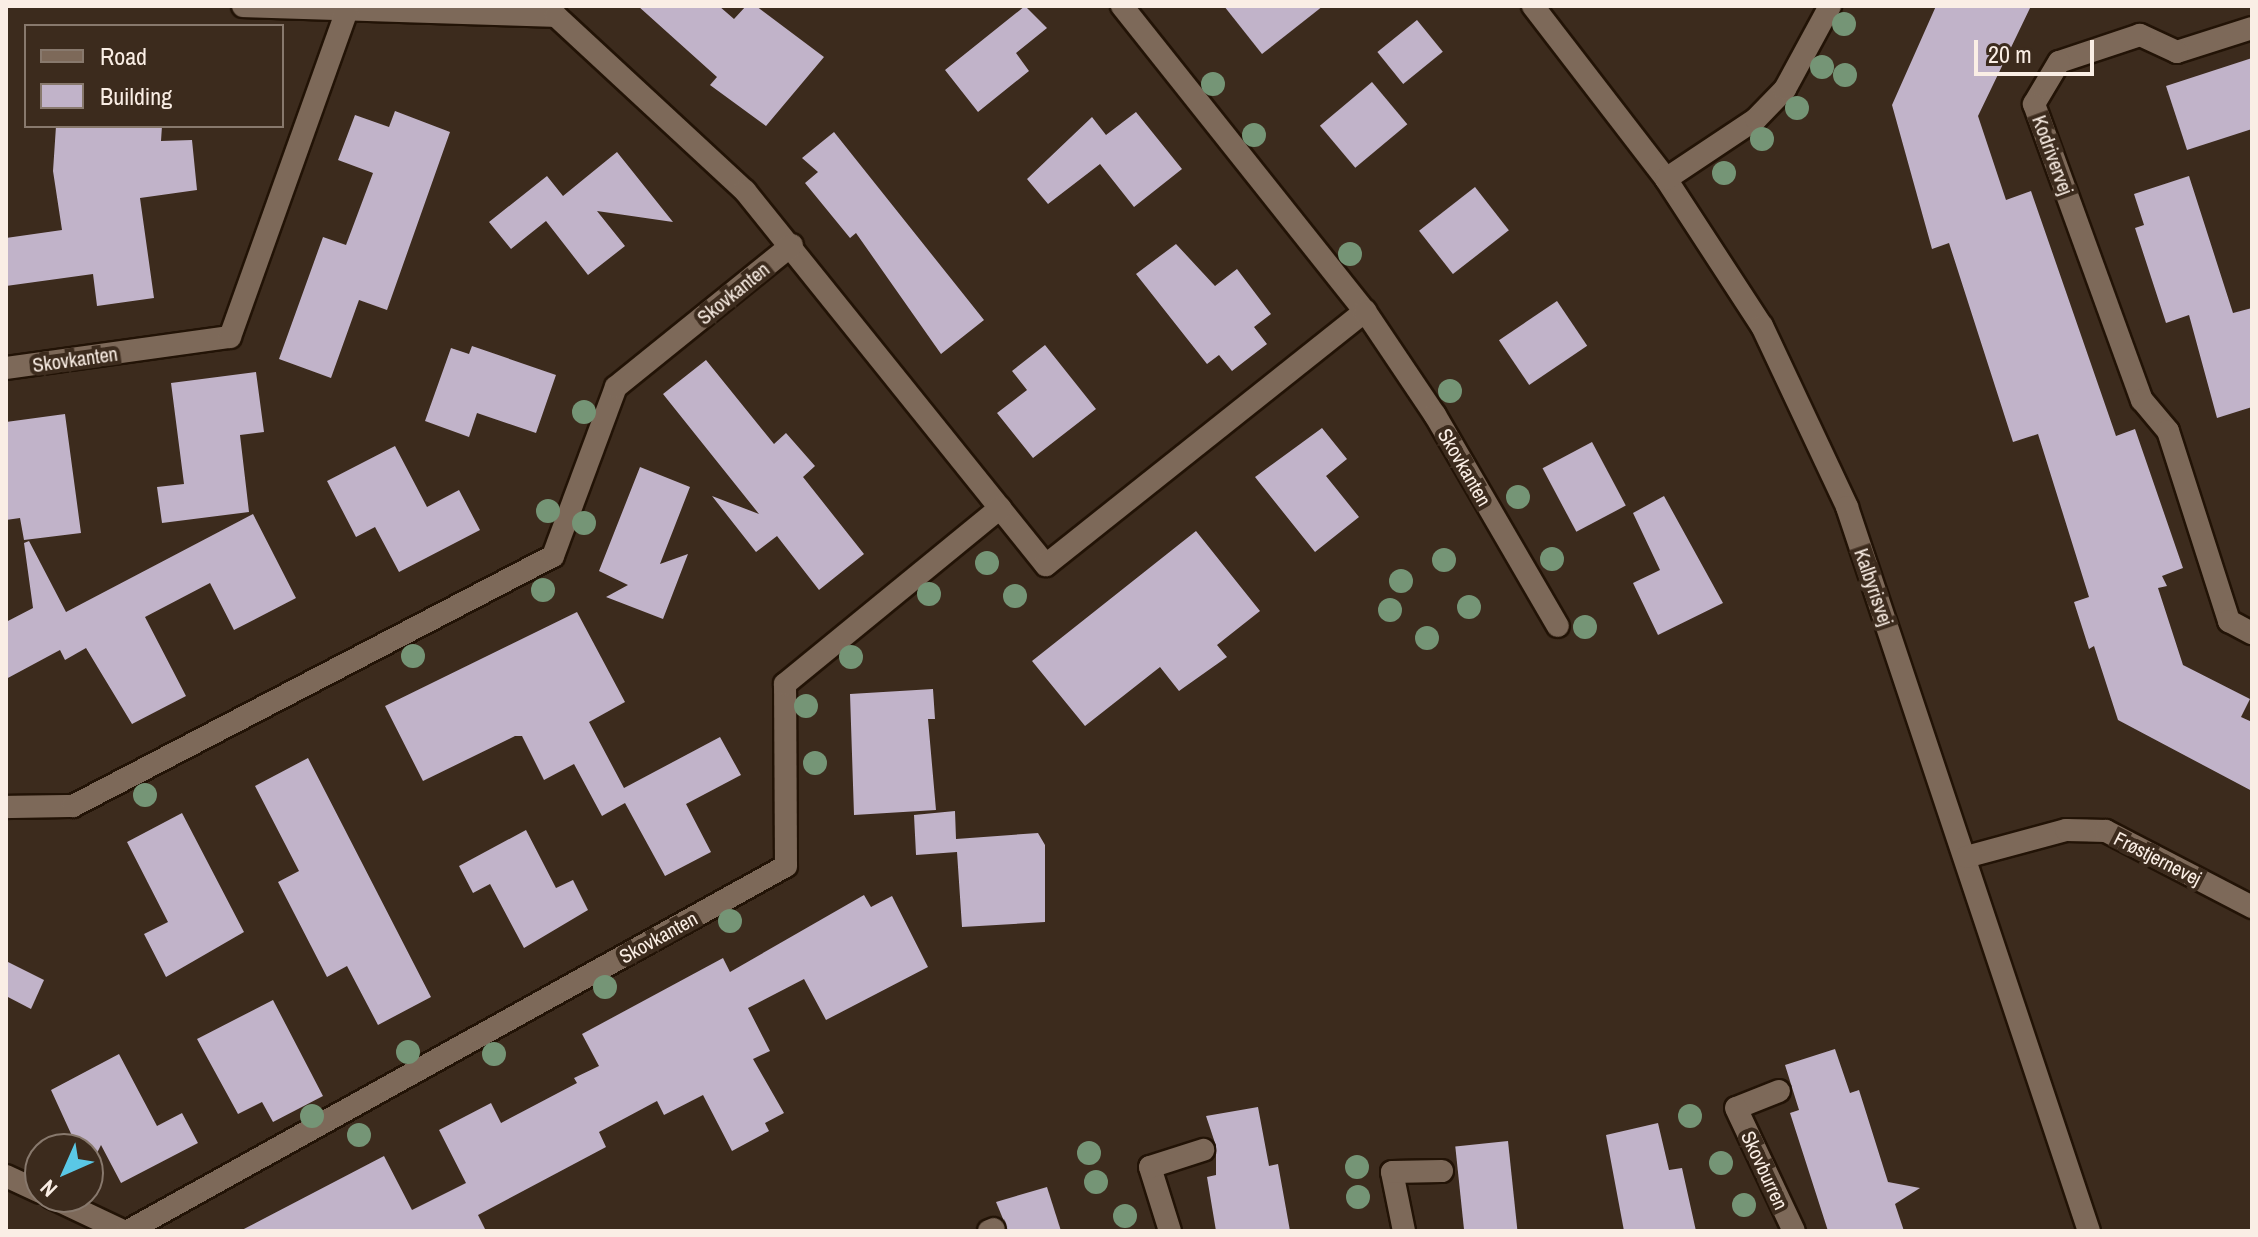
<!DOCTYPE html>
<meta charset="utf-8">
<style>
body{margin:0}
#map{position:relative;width:2258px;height:1237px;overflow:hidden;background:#3c2b1d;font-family:"Archivo Narrow",sans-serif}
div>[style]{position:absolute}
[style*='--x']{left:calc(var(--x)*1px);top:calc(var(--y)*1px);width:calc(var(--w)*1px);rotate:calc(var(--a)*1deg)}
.building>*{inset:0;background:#c1b3c9;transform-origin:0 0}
.roads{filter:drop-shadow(2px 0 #221306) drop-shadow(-2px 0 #221306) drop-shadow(0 2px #221306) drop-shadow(0 -2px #221306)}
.minor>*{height:22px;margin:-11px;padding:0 11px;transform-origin:11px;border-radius:11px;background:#7d6959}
.trees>*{width:24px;height:24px;margin:-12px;border-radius:50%;background:#759576}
span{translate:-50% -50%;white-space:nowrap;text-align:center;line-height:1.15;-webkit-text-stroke:8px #3c2b1d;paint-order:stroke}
.street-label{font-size:20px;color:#faeee5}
.frame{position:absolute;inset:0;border:8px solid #faeee5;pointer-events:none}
.legend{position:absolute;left:24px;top:24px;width:260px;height:104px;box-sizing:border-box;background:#3c2b1d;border:2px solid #88796d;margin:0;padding:10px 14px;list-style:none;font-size:24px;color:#faeee5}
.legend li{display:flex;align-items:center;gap:16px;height:40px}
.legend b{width:40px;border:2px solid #88796d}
.north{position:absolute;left:24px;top:1133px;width:80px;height:80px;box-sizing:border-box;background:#3c2b1d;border:2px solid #88796d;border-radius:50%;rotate:225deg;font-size:22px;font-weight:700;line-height:32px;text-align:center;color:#faeee5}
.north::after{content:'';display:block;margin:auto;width:28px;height:36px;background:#5ac8e6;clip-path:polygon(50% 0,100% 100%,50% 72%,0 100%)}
.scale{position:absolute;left:1974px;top:40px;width:120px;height:36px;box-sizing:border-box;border:4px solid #faeee5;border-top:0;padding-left:10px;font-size:24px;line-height:28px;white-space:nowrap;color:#faeee5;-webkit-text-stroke:6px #3c2b1d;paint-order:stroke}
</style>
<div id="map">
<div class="building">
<i style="clip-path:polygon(638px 6px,719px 6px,734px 19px,746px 6px,756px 6px,824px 57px,766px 126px,710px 85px,717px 77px)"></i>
<i style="clip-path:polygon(1025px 6px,1047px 28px,1016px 53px,1029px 71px,978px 112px,945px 70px)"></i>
<i style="clip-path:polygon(1224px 6px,1323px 6px,1262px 54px)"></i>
<i style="clip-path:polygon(1936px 6px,2031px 6px,1978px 116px,2006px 200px,2031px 191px,2116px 436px,2135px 429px,2183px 568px,2162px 576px,2167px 586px,2158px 588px,2183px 665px,2250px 699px,2241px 717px,2252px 722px,2252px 791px,2118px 720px,2094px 646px,2089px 649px,2074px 602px,2089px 597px,2038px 434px,2013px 442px,1949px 243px,1932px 249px,1892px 105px)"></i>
<i style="left:1417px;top:20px;width:41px;height:51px;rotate:51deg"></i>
<i style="clip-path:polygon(2252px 58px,2252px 129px,2187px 150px,2166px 86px)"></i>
<i style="left:1372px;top:82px;width:55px;height:68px;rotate:50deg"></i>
<i style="clip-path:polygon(395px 111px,450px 132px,387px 310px,359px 300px,331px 378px,279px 359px,323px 237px,346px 245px,373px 173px,338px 160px,355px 115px,389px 127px)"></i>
<i style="clip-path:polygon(1136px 112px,1182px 169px,1134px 207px,1100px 164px,1048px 204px,1027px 179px,1092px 117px,1106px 135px)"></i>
<i style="clip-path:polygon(56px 126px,162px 126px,161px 141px,192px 140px,197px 190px,140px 198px,154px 298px,97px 306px,93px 274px,6px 286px,6px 238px,62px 230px,53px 171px)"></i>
<i style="clip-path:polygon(834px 132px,984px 320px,941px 354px,856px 233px,850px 238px,805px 183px,818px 172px,802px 158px)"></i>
<i style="clip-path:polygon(617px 152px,673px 222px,597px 211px,625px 246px,588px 275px,546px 221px,511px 249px,489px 222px,547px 176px,563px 196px)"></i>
<i style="clip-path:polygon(2189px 176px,2233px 313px,2252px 308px,2252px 407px,2217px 418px,2189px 315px,2166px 323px,2135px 228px,2144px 225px,2134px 194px)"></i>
<i style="left:1475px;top:187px;width:55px;height:71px;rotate:52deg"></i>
<i style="clip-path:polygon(1176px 244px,1215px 286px,1237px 269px,1271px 314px,1254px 327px,1267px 344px,1232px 371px,1219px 355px,1207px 364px,1136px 274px)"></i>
<i style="left:1557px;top:301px;width:54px;height:70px;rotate:56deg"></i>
<i style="clip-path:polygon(1045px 345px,1096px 409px,1033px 458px,997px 413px,1027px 390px,1012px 371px)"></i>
<i style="clip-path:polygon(472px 346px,556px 375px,536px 433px,477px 413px,469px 437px,425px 421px,451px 348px,469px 354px)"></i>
<i style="clip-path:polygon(706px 360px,774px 444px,786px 433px,815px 466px,803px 477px,864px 554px,819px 590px,777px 536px,756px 552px,712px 496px,759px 514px,663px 394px)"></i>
<i style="clip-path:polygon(256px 372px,264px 432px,240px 435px,249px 512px,162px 523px,157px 487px,184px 484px,171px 383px)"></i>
<i style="clip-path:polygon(65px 414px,81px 533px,24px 540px,20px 518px,6px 520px,6px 422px)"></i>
<i style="clip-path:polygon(1322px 428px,1347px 459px,1326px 476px,1359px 517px,1315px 552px,1255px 477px)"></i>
<i style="left:1592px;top:442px;width:72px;height:56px;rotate:62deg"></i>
<i style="clip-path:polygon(395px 446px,427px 507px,459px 490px,480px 530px,399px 572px,375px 527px,356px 537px,327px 481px)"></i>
<i style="clip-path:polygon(640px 467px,690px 487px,660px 564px,688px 554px,663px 619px,606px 597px,628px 585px,599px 571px)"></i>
<i style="clip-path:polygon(1664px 496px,1723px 603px,1658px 635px,1633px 583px,1660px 570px,1633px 513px)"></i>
<i style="clip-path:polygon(253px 514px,296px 598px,234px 630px,210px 583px,145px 617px,186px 696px,132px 724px,86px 648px,65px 660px,60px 650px,6px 679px,6px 622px,33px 608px,24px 543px,29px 541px,66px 612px)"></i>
<i style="clip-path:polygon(1196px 531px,1260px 611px,1217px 645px,1227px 657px,1179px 691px,1160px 667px,1085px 726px,1032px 661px)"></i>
<i style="clip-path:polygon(577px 612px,625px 702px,589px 722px,624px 788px,720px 737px,741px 775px,686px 804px,711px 852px,665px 876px,625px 803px,602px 816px,574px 764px,544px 780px,522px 736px,515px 736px,423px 781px,385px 706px)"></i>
<i style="clip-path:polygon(933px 689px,935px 719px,928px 719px,936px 810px,854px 815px,850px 694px)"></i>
<i style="clip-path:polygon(308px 758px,431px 997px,378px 1025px,347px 966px,327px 977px,278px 882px,299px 871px,255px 786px)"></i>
<i style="clip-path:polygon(955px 811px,956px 839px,1038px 833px,1045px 845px,1045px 922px,962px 927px,957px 852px,916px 855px,914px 815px)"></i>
<i style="clip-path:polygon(182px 813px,244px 932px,166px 977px,144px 934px,168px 922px,127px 842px)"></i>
<i style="clip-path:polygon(526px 830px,556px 888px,573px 880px,588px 910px,524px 948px,490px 884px,473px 893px,459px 866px)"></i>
<i style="clip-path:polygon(864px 895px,871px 907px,892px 896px,928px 967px,826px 1020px,804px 979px,748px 1008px,770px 1051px,753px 1059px,784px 1113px,765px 1123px,769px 1131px,732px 1151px,703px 1095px,664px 1115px,657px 1101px,599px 1132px,606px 1147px,478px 1215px,486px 1231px,240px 1231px,384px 1156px,412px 1210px,466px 1183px,439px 1130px,491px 1103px,501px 1123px,577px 1083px,574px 1078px,599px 1066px,582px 1034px,723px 958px,730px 972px)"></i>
<i style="clip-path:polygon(6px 961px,44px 980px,31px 1009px,6px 996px)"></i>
<i style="clip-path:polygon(273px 1000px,323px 1096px,273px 1122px,262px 1102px,238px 1114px,197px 1039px)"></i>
<i style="clip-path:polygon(1835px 1049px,1850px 1093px,1859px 1090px,1888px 1182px,1920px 1188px,1895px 1204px,1904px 1231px,1828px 1231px,1790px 1113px,1799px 1110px,1785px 1065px)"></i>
<i style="clip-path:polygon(119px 1054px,157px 1126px,182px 1113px,198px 1143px,121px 1183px,101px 1145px,89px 1169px,88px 1149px,78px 1149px,51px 1090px)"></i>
<i style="clip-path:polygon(1258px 1107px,1269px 1166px,1278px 1164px,1290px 1231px,1216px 1231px,1207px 1177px,1216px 1175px,1216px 1146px,1206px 1116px)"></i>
<i style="clip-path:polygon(1658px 1123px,1669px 1170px,1682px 1168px,1696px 1231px,1624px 1231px,1606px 1135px)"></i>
<i style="left:1508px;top:1141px;width:90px;height:53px;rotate:84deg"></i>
<i style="clip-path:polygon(1047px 1187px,1061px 1231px,1008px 1231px,996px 1202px)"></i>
</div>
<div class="roads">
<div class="minor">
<i style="--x:243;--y:6;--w:313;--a:1.8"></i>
<i style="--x:556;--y:16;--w:258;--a:42.8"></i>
<i style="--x:745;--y:191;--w:480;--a:51.2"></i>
<i style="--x:1046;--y:565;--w:408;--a:-38.5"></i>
<i style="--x:1122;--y:6;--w:390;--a:51.5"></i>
<i style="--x:1365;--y:311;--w:125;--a:56.1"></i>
<i style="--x:1435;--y:415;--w:244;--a:59.8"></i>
<i style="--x:1533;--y:6;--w:218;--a:52.4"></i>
<i style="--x:1666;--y:179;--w:176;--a:56.9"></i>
<i style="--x:1762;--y:326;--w:200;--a:64.8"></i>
<i style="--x:1847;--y:507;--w:763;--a:71.52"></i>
<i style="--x:2252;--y:28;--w:79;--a:162.3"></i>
<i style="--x:2177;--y:52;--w:41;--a:-155.3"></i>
<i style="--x:2140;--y:35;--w:85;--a:161.6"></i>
<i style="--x:2059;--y:62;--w:49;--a:120.8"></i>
<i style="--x:2034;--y:104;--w:315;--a:70"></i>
<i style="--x:2142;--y:400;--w:40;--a:50"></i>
<i style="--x:2168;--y:431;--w:200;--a:72.2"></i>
<i style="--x:2229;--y:621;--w:26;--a:28"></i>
<i style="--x:1666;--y:179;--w:108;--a:-33.7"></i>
<i style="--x:1756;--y:119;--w:42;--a:-46"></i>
<i style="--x:1785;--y:89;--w:94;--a:-61.5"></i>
<i style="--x:6;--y:368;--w:226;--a:-7.9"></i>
<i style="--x:230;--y:337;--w:344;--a:-70.3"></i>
<i style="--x:6;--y:807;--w:67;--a:-0.9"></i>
<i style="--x:73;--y:806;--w:541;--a:-27.51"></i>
<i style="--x:553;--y:556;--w:180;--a:-69.6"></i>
<i style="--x:616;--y:387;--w:226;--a:-38.9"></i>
<i style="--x:1966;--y:857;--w:104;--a:-15.1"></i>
<i style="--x:2066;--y:830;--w:40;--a:1.4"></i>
<i style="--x:2106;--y:831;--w:165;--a:27.5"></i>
<i style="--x:1779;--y:1091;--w:46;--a:158.4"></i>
<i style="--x:1736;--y:1108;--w:136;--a:64.8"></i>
<i style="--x:6;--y:1176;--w:38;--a:25"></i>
<i style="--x:51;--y:1197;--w:80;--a:25.3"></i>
<i style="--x:128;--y:1231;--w:752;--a:-29.02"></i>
<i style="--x:786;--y:866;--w:182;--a:-90.3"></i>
<i style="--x:785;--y:684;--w:278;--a:-39.3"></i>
<i style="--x:989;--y:1231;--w:5;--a:-22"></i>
<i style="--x:1170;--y:1231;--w:67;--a:-107.4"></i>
<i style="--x:1150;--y:1167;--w:56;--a:-17.8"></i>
<i style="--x:1404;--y:1231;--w:60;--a:-101.5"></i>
<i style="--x:1392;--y:1172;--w:50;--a:-1.1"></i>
</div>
</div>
<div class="trees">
<i style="left:1844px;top:24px"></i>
<i style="left:1822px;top:67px"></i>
<i style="left:1845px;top:75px"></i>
<i style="left:1213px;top:84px"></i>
<i style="left:1797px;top:108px"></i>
<i style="left:1254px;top:135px"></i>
<i style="left:1762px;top:139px"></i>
<i style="left:1724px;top:173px"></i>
<i style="left:1350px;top:254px"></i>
<i style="left:1450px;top:391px"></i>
<i style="left:584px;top:412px"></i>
<i style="left:1518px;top:497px"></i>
<i style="left:548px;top:511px"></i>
<i style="left:584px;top:523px"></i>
<i style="left:1552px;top:559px"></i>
<i style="left:1444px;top:560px"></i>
<i style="left:987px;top:563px"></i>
<i style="left:1401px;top:581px"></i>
<i style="left:543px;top:590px"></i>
<i style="left:929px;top:594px"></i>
<i style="left:1015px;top:596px"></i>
<i style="left:1469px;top:607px"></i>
<i style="left:1390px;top:610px"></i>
<i style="left:1585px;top:627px"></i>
<i style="left:1427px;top:638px"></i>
<i style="left:413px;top:656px"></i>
<i style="left:851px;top:657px"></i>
<i style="left:806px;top:706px"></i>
<i style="left:815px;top:763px"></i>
<i style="left:145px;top:795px"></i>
<i style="left:730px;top:921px"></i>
<i style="left:605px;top:987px"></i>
<i style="left:408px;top:1052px"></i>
<i style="left:494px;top:1054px"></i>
<i style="left:312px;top:1116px"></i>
<i style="left:1690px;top:1116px"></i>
<i style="left:359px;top:1135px"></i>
<i style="left:1089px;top:1153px"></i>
<i style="left:1721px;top:1163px"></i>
<i style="left:1357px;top:1167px"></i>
<i style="left:1096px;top:1182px"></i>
<i style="left:1358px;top:1197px"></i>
<i style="left:1744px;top:1205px"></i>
<i style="left:1125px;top:1216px"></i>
</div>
<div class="street-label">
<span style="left:2053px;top:155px;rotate:70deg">Kodrivervej</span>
<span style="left:733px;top:293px;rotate:-39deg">Skovkanten</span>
<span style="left:75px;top:359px;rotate:-8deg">Skovkanten</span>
<span style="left:1465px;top:467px;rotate:60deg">Skovkanten</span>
<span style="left:1874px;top:587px;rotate:71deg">Kalbyrisvej</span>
<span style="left:2158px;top:858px;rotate:27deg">Frøstjernevej</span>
<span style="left:658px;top:937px;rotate:-29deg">Skovkanten</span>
<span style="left:1765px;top:1170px;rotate:65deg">Skovburren</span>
</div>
<div class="frame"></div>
<ul class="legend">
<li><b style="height:10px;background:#7d6959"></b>Road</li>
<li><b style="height:22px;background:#c1b3c9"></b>Building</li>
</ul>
<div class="north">N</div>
<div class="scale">20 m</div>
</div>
